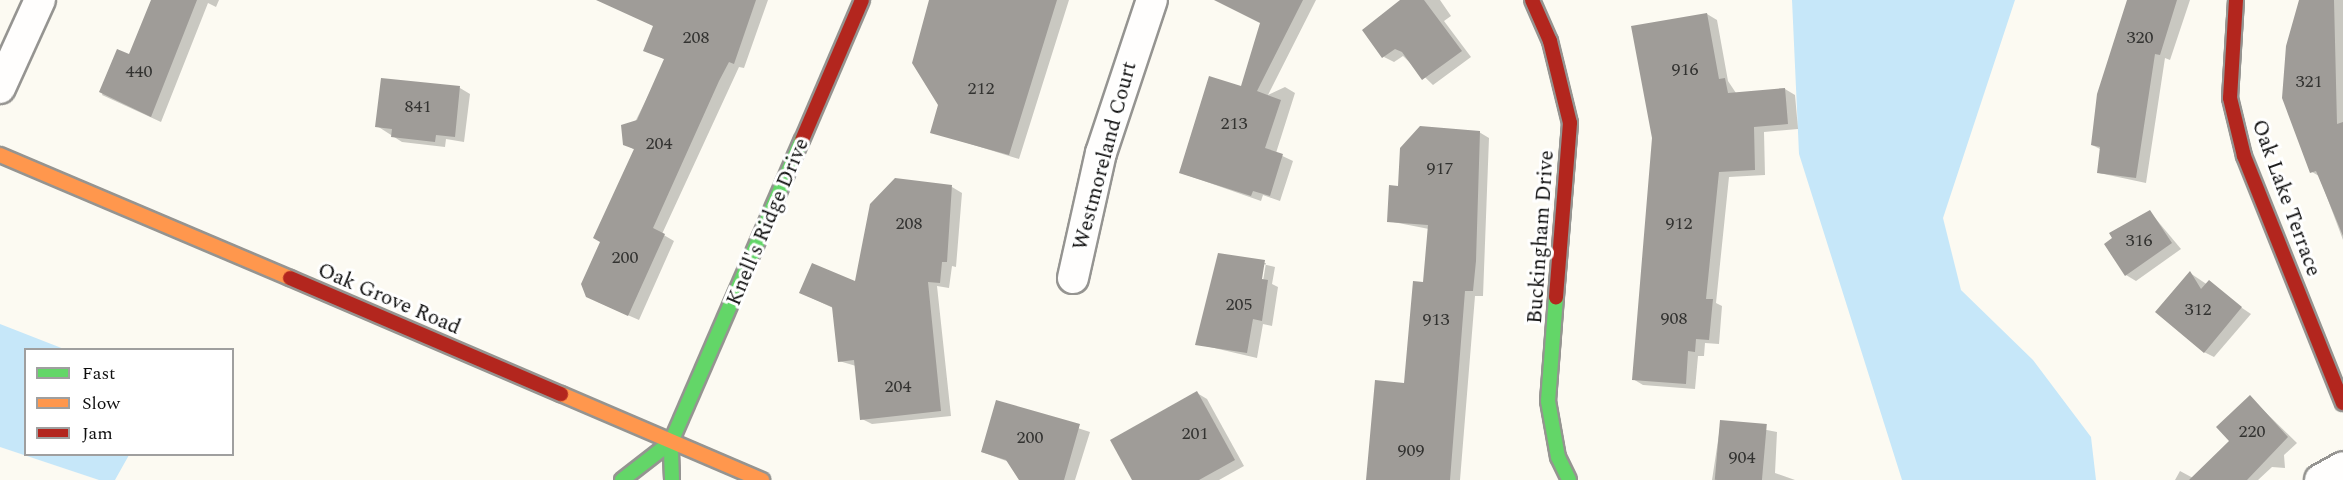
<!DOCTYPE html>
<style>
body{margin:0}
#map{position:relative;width:2343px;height:480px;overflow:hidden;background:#fcfaf2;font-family:Spectral,serif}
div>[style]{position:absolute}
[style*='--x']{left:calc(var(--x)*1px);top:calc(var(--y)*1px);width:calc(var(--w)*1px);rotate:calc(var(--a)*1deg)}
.water>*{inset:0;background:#c6e7f9}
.shadow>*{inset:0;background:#0003}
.building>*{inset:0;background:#9f9c98;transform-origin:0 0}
.roads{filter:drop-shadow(2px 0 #959491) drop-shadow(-2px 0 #959491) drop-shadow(0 2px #959491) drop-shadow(0 -2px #959491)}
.street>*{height:30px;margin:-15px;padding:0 15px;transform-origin:15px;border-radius:15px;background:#fffefd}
.fast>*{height:14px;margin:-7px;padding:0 7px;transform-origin:7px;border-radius:7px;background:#63d668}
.slow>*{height:14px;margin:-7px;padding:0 7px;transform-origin:7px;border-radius:7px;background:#ff974d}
.jam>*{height:14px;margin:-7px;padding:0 7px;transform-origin:7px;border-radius:7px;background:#b3261e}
span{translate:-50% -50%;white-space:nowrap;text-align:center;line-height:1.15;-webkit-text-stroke:6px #fff;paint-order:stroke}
.number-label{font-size:18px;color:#323230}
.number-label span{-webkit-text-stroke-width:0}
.street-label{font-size:21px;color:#0e0e0e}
.legend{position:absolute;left:24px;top:348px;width:210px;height:108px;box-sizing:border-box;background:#fff;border:2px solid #9f9f9f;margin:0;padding:8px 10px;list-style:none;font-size:18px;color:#0e0e0e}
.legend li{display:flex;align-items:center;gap:12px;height:30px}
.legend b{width:30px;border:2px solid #9f9f9f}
</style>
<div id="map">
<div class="water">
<i style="clip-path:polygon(1792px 0,2015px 0,1943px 218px,1961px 290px,2033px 360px,2091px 437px,2096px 480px,1902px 480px,1799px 154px)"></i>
<i style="clip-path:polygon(0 324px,64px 349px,26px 350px,26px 454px,129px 455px,115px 480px,99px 480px,0 447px)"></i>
</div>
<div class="shadow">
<i style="clip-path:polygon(153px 0,219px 0,216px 7px,208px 3px,161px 122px,102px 95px,118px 51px,130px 56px)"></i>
<i style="clip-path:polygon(674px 0,768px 0,744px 68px,739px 67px,662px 234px,674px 241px,639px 320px,598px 302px,601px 242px,635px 150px,624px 144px,666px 60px,645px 50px)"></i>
<i style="clip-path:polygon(931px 0,1069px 0,1019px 159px,932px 132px,939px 105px)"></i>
<i style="clip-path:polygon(1240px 0,1316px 0,1268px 95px,1285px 87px,1295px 93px,1276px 153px,1293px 161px,1280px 201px,1263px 195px,1261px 201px,1181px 173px,1242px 88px,1262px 23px)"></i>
<i style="clip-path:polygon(1404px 0,1440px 0,1451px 16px,1444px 21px,1471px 57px,1433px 85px,1403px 56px,1394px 62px,1384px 57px)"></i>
<i style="clip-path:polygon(2128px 0,2190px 0,2170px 60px,2165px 58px,2146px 183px,2099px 173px,2102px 150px,2092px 145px)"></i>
<i style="clip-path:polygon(2299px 0,2343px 0,2343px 240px,2319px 176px,2312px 172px)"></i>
<i style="clip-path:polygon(1707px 14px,1717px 20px,1728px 81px,1736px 93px,1785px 89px,1795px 95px,1798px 129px,1764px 132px,1765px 175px,1729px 177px,1716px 303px,1722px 306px,1719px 344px,1705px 343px,1704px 356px,1698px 356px,1695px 389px,1643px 385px,1633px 379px)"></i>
<i style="clip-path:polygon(460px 88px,470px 94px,464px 142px,446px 139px,445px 147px,402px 142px,377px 126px)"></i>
<i style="clip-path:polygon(1479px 132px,1489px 138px,1483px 296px,1475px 296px,1460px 480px,1368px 480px,1405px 384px,1425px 284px,1429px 229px,1388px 221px,1400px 188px)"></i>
<i style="clip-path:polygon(952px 187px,962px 193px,956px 267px,952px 266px,949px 288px,937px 286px,951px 416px,872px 424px,862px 419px,856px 366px,839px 361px,833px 308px,801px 293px,857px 283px)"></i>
<i style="clip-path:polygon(2150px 212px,2181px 249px,2136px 281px,2126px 275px)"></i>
<i style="clip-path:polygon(evenodd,1220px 254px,1275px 267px,1272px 284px,1278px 287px,1272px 326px,1263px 324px,1257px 358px,1197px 344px,1220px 254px,1263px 263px,1266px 263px,1262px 287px,1260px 286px,1263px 263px)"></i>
<i style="clip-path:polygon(2190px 273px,2251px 314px,2214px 357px,2204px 352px)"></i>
<i style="clip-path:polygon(1197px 393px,1207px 399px,1244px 466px,1219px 480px,1134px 480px)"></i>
<i style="clip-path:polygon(2250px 397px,2297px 443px,2284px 455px,2285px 468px,2272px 467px,2258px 480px,2175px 480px,2180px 471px,2193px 478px,2232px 441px)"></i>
<i style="clip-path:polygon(997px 402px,1090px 432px,1075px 480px,1022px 480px,1009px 462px,982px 452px)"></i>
<i style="clip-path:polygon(1721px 421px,1777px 432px,1775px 473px,1795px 480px,1712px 480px)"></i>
</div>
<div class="building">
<i style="clip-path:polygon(151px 0,197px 0,151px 117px,99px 92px,117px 49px,129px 54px)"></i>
<i style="clip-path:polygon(596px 0,756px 0,734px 64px,729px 62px,719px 81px,653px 228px,665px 234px,628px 316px,586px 297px,581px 284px,600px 242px,593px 238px,634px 149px,623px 145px,621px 125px,637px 120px,664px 59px,643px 51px,653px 26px)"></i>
<i style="clip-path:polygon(929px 0,1057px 0,1009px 155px,930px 133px,938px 105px,912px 63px)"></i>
<i style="clip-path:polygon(1214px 0,1303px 0,1257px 91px,1281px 100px,1265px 148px,1283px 154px,1270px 196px,1253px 191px,1251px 196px,1179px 173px,1209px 76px,1241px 86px,1260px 23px)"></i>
<i style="clip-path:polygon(1400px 0,1424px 0,1462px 51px,1422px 80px,1402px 52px,1395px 49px,1382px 58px,1362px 30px)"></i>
<i style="clip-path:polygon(2127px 0,2177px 0,2160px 55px,2155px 54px,2136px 178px,2097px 173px,2100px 147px,2091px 145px,2097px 94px)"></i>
<i style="clip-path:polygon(2299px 0,2334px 0,2337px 124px,2343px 122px,2343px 236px,2316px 171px,2310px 173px,2282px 98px,2286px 46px)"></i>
<i style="clip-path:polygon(1707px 13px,1719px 79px,1725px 78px,1728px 93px,1785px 88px,1788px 124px,1754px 127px,1755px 170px,1719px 172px,1706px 299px,1713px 299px,1709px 340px,1696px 339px,1695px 352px,1688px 351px,1686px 384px,1632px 380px,1652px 138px,1631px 26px)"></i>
<i style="clip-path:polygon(381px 78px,460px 86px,455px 137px,436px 135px,435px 142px,391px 137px,392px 129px,375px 127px)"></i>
<i style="clip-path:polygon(1420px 126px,1480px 131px,1476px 261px,1473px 291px,1465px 291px,1450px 480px,1366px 480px,1375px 380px,1404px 383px,1413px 281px,1423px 282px,1428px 225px,1387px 222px,1389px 185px,1398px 186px,1400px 148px)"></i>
<i style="clip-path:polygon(895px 178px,952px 185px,947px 262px,942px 262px,940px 283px,928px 282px,941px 411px,860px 420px,854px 360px,838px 362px,832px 307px,799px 293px,812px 263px,855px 281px,870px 204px)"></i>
<i style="clip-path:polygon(2150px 210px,2172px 243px,2125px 276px,2104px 244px,2112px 238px,2109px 233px)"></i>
<i style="clip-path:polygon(1218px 253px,1265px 260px,1262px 279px,1268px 280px,1262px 321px,1253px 319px,1247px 353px,1195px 345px)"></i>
<i style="clip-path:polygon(2190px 271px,2201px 289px,2209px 280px,2242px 307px,2204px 353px,2155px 312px)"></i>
<i style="clip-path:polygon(1197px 391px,1235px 460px,1199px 480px,1132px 480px,1110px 440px)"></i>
<i style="clip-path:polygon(2250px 395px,2288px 437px,2247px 480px,2189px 480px,2229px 441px,2216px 427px)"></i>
<i style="clip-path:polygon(996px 400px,1080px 424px,1064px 480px,1019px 480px,1006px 460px,981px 452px)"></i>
<i style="left:1720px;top:420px;width:47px;height:60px;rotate:5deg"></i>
</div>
<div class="roads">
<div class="street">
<i style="--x:0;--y:88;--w:97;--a:-65.6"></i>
<i style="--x:1073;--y:278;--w:128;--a:-77.4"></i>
<i style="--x:1101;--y:153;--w:161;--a:-71.6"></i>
<i style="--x:2320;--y:480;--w:26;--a:-29"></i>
</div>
<div class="fast">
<i style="--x:1556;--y:297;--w:104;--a:94.4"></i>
<i style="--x:1548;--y:401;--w:57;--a:79.9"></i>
<i style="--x:1558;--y:457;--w:25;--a:64"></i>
<i style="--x:622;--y:480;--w:62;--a:-37.8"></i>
<i style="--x:672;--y:480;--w:38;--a:-92"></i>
<i style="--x:671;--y:442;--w:329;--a:-66.6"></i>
</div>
<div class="slow">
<i style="--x:0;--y:155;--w:315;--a:23"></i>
<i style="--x:561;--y:394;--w:219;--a:23.2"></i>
</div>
<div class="jam">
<i style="--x:1532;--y:0;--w:45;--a:66.3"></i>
<i style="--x:1550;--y:41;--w:84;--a:76.3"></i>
<i style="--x:1570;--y:123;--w:175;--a:94.6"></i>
<i style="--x:2236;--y:0;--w:98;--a:93.5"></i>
<i style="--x:2230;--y:98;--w:60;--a:76.4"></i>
<i style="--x:2244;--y:156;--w:266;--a:68.2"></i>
<i style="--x:802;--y:140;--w:152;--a:-66.8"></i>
<i style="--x:290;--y:278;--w:295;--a:23.2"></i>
</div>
</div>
<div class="number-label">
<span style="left:696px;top:38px">208</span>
<span style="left:2140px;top:38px">320</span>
<span style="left:1685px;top:70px">916</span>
<span style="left:139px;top:72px">440</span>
<span style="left:2309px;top:82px">321</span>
<span style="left:981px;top:89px">212</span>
<span style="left:418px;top:107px">841</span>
<span style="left:1234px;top:124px">213</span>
<span style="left:659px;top:144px">204</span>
<span style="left:1440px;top:169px">917</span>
<span style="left:909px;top:224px">208</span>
<span style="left:1679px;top:224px">912</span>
<span style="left:2139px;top:241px">316</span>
<span style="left:625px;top:258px">200</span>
<span style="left:1239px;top:305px">205</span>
<span style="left:2198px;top:310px">312</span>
<span style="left:1674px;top:319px">908</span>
<span style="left:1436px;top:320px">913</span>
<span style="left:898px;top:387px">204</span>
<span style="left:2252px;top:432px">220</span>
<span style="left:1195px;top:434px">201</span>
<span style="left:1030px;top:438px">200</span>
<span style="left:1411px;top:451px">909</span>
<span style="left:1742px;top:458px">904</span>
</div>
<div class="street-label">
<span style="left:1105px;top:156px;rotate:-75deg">Westmoreland Court</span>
<span style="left:2286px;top:198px;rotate:70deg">Oak Lake Terrace</span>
<span style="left:768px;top:222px;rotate:-67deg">Knell's Ridge Drive</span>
<span style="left:1541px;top:237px;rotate:-86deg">Buckingham Drive</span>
<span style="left:389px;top:299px;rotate:23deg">Oak Grove Road</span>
</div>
<ul class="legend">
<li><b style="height:8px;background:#63d668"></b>Fast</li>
<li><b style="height:8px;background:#ff974d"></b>Slow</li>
<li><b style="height:8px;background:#b3261e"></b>Jam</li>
</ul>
</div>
